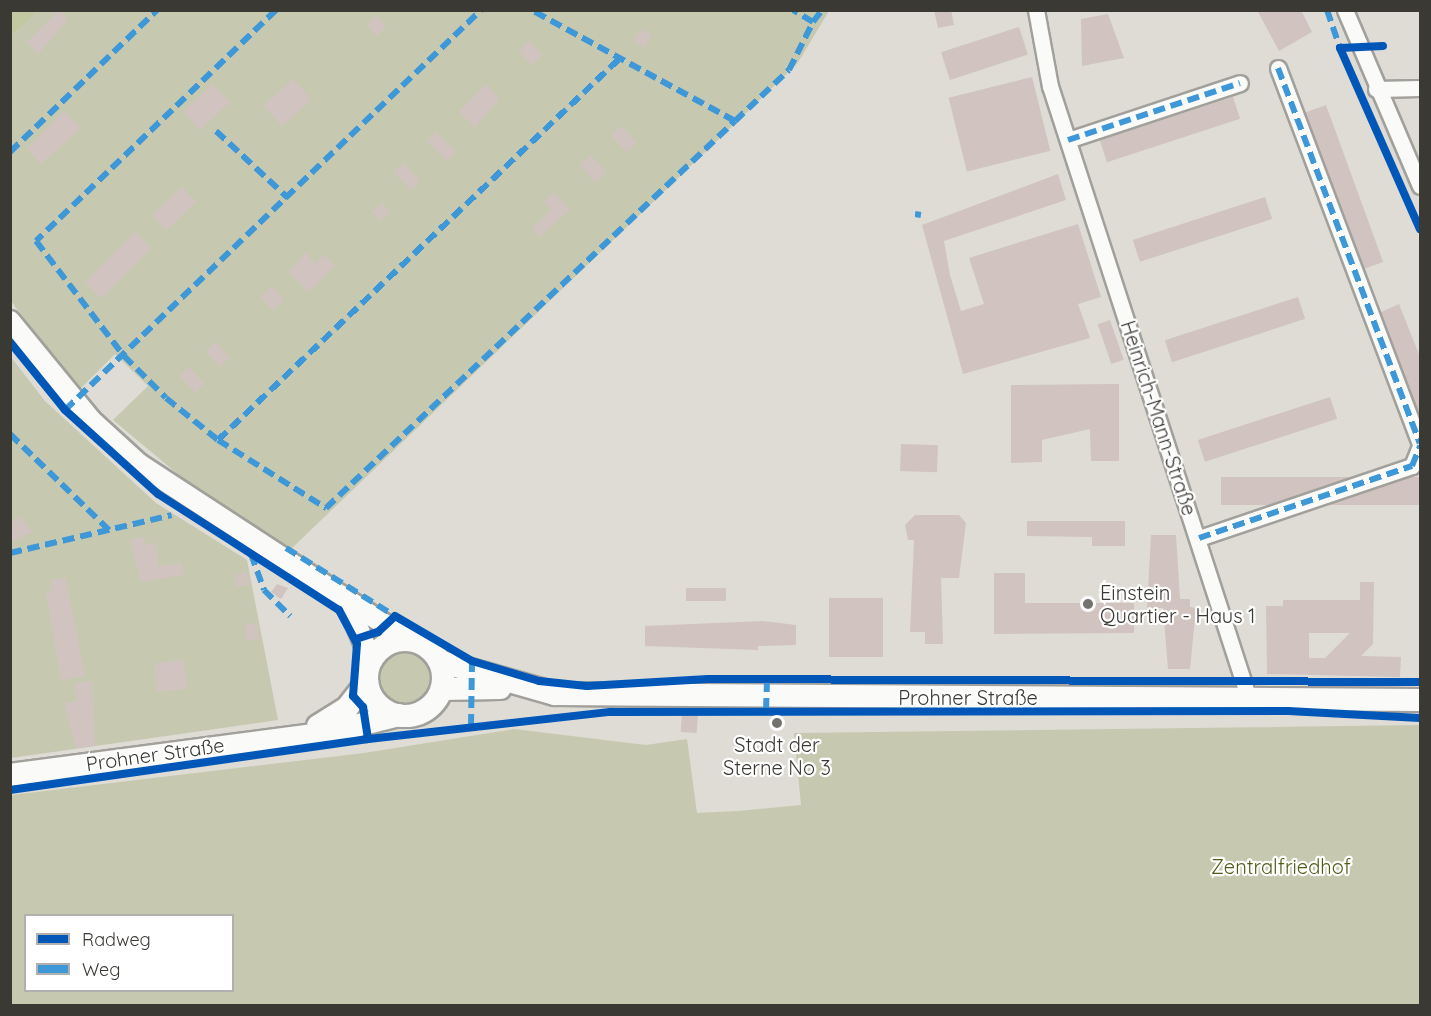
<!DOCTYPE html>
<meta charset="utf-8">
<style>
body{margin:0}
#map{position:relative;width:1431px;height:1016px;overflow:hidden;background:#dedcd5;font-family:Quicksand,sans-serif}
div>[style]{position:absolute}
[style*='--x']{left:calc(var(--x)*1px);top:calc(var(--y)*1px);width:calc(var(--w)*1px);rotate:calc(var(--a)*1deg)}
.green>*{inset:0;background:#c6c9b0}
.round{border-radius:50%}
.forest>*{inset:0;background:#c2c8a2}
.building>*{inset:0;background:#d1c3bf;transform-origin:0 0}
.roads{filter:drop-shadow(2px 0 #a1a09b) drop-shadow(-2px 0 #a1a09b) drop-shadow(0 2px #a1a09b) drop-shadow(0 -2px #a1a09b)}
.minor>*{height:15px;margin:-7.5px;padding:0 7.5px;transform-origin:7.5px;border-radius:7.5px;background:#fafaf9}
.tertiary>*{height:20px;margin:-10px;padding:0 10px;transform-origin:10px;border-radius:10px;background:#fafaf9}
.secondary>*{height:22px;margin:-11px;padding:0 11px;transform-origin:11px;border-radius:11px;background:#fafaf9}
.secondary>.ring{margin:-11px;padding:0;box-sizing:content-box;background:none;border:22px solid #fafaf9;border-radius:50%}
.quiet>*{height:6px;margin-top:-3px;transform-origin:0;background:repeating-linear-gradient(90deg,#3e98d8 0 12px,transparent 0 18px)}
.cycleway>*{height:8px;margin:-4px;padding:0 4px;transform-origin:4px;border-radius:4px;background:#0057b8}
.dots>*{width:16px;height:16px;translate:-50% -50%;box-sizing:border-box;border:3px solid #fff;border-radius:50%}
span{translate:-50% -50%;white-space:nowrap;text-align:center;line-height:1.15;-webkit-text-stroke:4.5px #fff;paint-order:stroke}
.street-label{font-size:20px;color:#3b3934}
.poi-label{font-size:20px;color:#3b3934}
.left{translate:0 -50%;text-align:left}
.park-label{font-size:20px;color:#525c17}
.frame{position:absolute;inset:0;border:12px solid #3b3934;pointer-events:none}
.legend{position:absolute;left:24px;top:914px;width:210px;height:78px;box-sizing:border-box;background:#fff;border:2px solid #b1b0ae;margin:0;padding:8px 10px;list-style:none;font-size:18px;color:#3b3934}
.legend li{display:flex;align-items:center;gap:12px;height:30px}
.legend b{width:30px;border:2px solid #b1b0ae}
</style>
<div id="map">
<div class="green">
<i style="clip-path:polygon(38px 11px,829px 11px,797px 64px,291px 549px,216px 506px,113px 420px,148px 386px,115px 354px,79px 390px,11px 301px,11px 37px)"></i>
<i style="clip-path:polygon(10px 356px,45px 401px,156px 503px,247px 560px,278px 720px,11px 758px)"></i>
<i class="round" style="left:376px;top:648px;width:60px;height:60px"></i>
<i style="clip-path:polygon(evenodd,1420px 725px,1420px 1005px,11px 1005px,11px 795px,364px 753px,514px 729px,646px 745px,687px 739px,697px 813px,738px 811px,801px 805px,794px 733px,1420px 725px,26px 916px,232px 916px,232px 990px,26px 990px,26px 916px)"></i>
</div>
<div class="forest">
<i style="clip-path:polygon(11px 10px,38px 10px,38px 11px,11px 37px)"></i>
</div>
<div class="building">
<i style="clip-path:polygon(59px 10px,68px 19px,39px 54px,27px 42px)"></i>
<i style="clip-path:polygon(934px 10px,951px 10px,954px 25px,938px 28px)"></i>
<i style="clip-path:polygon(1257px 10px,1301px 10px,1312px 32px,1279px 51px)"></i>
<i style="clip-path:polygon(1108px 14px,1124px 58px,1082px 66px,1081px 19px)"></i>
<i style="left:376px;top:16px;width:15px;height:13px;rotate:48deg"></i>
<i style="left:1019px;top:27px;width:29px;height:82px;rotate:72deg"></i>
<i style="left:640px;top:29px;width:13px;height:14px;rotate:29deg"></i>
<i style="left:529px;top:41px;width:19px;height:14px;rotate:47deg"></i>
<i style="left:1032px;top:77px;width:76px;height:86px;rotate:76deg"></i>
<i style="left:293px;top:79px;width:28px;height:40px;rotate:48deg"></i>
<i style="left:213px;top:84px;width:25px;height:41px;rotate:47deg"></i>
<i style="clip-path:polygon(486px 84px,499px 98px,475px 128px,459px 111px)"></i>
<i style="left:1233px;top:97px;width:23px;height:140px;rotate:72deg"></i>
<i style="left:1326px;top:105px;width:167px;height:22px;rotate:70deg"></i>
<i style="clip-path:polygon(64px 111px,81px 128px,41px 164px,27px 149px)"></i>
<i style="left:621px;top:126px;width:23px;height:14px;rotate:47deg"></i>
<i style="left:436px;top:132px;width:28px;height:13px;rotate:44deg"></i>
<i style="left:591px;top:155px;width:23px;height:15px;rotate:49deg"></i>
<i style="left:403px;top:163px;width:25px;height:13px;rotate:47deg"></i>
<i style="clip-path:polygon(1058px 174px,1066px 200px,944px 241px,950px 275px,961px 311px,984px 304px,969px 258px,1078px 224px,1101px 297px,1078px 304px,1090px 338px,963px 374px,922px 225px)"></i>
<i style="left:182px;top:187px;width:21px;height:41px;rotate:47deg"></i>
<i style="clip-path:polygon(554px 192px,570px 209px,540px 237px,532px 229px,551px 210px,544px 202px)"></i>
<i style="left:1265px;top:197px;width:23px;height:139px;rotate:72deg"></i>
<i style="left:382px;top:203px;width:12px;height:13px;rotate:48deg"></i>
<i style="left:135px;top:232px;width:23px;height:71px;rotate:45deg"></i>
<i style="clip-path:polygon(305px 252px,315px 264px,324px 255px,335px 266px,309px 292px,289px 272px)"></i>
<i style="left:272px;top:286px;width:18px;height:16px;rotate:47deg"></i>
<i style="left:1298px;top:297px;width:23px;height:140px;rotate:72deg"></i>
<i style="clip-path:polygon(1399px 304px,1420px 357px,1420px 417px,1381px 312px)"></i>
<i style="left:1110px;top:320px;width:42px;height:13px;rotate:71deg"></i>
<i style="left:216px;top:342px;width:21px;height:14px;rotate:49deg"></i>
<i style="left:189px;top:367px;width:23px;height:13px;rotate:47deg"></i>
<i style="clip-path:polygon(1119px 384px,1119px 461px,1091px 461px,1090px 429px,1042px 440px,1042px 462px,1011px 463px,1011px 385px)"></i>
<i style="left:1330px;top:397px;width:23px;height:139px;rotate:72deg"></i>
<i style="left:901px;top:444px;width:37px;height:27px;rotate:2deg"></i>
<i style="left:1420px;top:477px;width:28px;height:199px;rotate:90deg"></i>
<i style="clip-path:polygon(915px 515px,959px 515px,966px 523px,959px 578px,941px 578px,943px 644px,925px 644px,925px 632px,910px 632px,914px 540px,908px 540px,905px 525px)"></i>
<i style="clip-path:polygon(20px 517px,33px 532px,10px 543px,10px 524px)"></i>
<i style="clip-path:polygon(1027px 521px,1125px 521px,1125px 546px,1092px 546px,1092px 537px,1027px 536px)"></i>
<i style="clip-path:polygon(1151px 535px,1176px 535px,1180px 599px,1190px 599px,1190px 607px,1196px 608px,1190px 669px,1168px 669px,1163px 608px,1147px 608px)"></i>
<i style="clip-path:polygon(144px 537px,146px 545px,156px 543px,158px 566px,182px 563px,184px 575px,141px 582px,130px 540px)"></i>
<i style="clip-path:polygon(246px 572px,249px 585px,237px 587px,235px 575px)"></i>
<i style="clip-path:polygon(994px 573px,1025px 573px,1025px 603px,1134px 603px,1134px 633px,994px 634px)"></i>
<i style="clip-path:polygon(66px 578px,85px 676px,61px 680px,46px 591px,52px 591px,51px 580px)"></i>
<i style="clip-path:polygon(evenodd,1360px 582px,1374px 582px,1373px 644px,1361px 656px,1401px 657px,1400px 677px,1267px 674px,1266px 606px,1283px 606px,1283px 600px,1360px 600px,1360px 582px,1309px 633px,1350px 633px,1325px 658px,1309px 658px,1309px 633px)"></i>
<i style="clip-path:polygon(277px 584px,288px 588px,281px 599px,271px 592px)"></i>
<i style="left:686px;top:588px;width:40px;height:13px"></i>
<i style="left:829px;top:598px;width:54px;height:59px"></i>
<i style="clip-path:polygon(763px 621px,796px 625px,796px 645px,758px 646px,758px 650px,645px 646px,645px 626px)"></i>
<i style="left:257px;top:623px;width:16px;height:12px;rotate:83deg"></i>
<i style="left:184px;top:660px;width:29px;height:30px;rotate:84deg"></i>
<i style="clip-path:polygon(92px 681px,95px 746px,76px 748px,64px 703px,77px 701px,75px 683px)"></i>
<i style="left:682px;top:713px;width:16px;height:19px;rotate:4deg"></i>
</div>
<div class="roads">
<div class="minor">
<i style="--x:1036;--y:10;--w:77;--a:79.6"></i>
<i style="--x:1050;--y:86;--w:641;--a:72.02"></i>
<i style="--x:1345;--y:10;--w:191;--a:66.9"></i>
<i style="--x:1278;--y:68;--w:401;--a:69.3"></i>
<i style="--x:1376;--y:89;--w:44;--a:-1.3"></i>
<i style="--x:1068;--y:140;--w:181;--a:-18.3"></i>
<i style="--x:1199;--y:538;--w:225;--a:-18.7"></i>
<i style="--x:1412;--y:466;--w:22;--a:-68"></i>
</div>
<div class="tertiary">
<i style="--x:10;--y:321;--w:128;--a:50.7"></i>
<i style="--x:91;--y:420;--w:65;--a:42.5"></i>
<i style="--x:139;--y:464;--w:320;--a:33.1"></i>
<i style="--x:347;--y:600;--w:66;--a:68.5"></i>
</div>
<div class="secondary">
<i class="ring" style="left:367px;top:640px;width:54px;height:54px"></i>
<i style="--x:439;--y:661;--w:121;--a:15.9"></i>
<i style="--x:555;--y:694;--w:865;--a:0.4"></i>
<i style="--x:442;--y:689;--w:58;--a:-1"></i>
<i style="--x:318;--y:726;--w:34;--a:-32"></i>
<i style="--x:347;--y:708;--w:33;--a:-52"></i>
<i style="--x:10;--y:775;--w:320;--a:-7.5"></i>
<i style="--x:327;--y:733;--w:74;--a:-14"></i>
</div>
</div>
<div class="quiet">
<i style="--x:276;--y:10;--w:333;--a:136.1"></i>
<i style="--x:36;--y:241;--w:145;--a:52.6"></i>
<i style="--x:124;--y:356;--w:59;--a:45"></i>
<i style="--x:166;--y:398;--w:67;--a:38.9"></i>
<i style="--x:218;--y:440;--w:128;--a:32.2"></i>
<i style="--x:326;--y:508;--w:563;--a:-43.42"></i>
<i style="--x:735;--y:121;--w:232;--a:-151.4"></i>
<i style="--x:1327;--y:10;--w:40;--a:71.1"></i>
<i style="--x:813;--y:22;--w:15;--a:-53"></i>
<i style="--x:1278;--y:68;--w:401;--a:69.3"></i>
<i style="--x:735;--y:121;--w:74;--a:-43.4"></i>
<i style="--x:789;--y:70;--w:54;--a:-63.4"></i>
<i style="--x:813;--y:22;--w:23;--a:-149"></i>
<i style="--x:216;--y:131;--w:98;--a:42.9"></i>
<i style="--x:1068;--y:140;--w:181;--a:-18.3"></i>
<i style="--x:10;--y:152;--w:204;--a:-44"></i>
<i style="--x:915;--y:214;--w:6;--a:9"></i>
<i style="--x:65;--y:410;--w:577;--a:-43.88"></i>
<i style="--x:10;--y:434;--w:138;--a:44.1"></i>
<i style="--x:218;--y:440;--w:553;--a:-43.53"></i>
<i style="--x:1199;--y:538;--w:225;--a:-18.7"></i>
<i style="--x:1412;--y:466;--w:22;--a:-68"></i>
<i style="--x:286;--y:548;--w:128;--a:32"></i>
<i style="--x:10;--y:553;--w:166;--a:-13.2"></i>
<i style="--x:251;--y:554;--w:38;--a:70"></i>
<i style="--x:264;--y:590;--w:37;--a:45"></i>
<i style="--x:766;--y:710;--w:29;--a:-88"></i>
<i style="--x:471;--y:726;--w:65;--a:-89.1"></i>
</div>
<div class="cycleway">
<i style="--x:1383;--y:46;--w:43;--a:177.3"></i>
<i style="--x:1340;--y:48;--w:198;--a:66.2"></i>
<i style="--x:10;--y:342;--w:87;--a:51"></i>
<i style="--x:65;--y:410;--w:125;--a:42.1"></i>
<i style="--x:158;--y:494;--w:215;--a:32.7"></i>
<i style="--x:339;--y:610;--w:38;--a:62"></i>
<i style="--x:357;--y:644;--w:52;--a:94.4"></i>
<i style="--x:353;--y:696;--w:15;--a:48"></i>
<i style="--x:363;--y:707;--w:32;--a:81"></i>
<i style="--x:368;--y:739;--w:244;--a:-6.4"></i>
<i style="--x:610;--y:712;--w:678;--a:-0.08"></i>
<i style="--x:1288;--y:711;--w:132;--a:3"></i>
<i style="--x:356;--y:639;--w:23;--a:-18"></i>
<i style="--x:378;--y:632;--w:23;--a:-43"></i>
<i style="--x:395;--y:616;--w:89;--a:30.3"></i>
<i style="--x:472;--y:661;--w:70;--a:16.6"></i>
<i style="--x:539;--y:681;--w:48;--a:5.9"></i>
<i style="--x:587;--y:686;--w:121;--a:-3.3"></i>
<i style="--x:708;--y:679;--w:712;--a:0.24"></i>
<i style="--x:10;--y:790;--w:362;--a:-8.1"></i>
</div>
<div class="dots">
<i style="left:1088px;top:604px;background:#74726c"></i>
<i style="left:777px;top:723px;background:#74726c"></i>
</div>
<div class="street-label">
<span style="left:1159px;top:418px;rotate:72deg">Heinrich-Mann-Straße</span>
<span style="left:968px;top:697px">Prohner Straße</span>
<span style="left:155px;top:754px;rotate:-8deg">Prohner Straße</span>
</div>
<div class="poi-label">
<span class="left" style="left:1100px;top:604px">Einstein<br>Quartier - Haus 1</span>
<span style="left:777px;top:756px">Stadt der<br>Sterne No 3</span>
</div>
<div class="park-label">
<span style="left:1281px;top:866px">Zentralfriedhof</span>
</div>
<div class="frame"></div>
<ul class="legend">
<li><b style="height:8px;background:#0057b8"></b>Radweg</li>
<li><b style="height:8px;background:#3e98d8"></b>Weg</li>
</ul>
</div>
